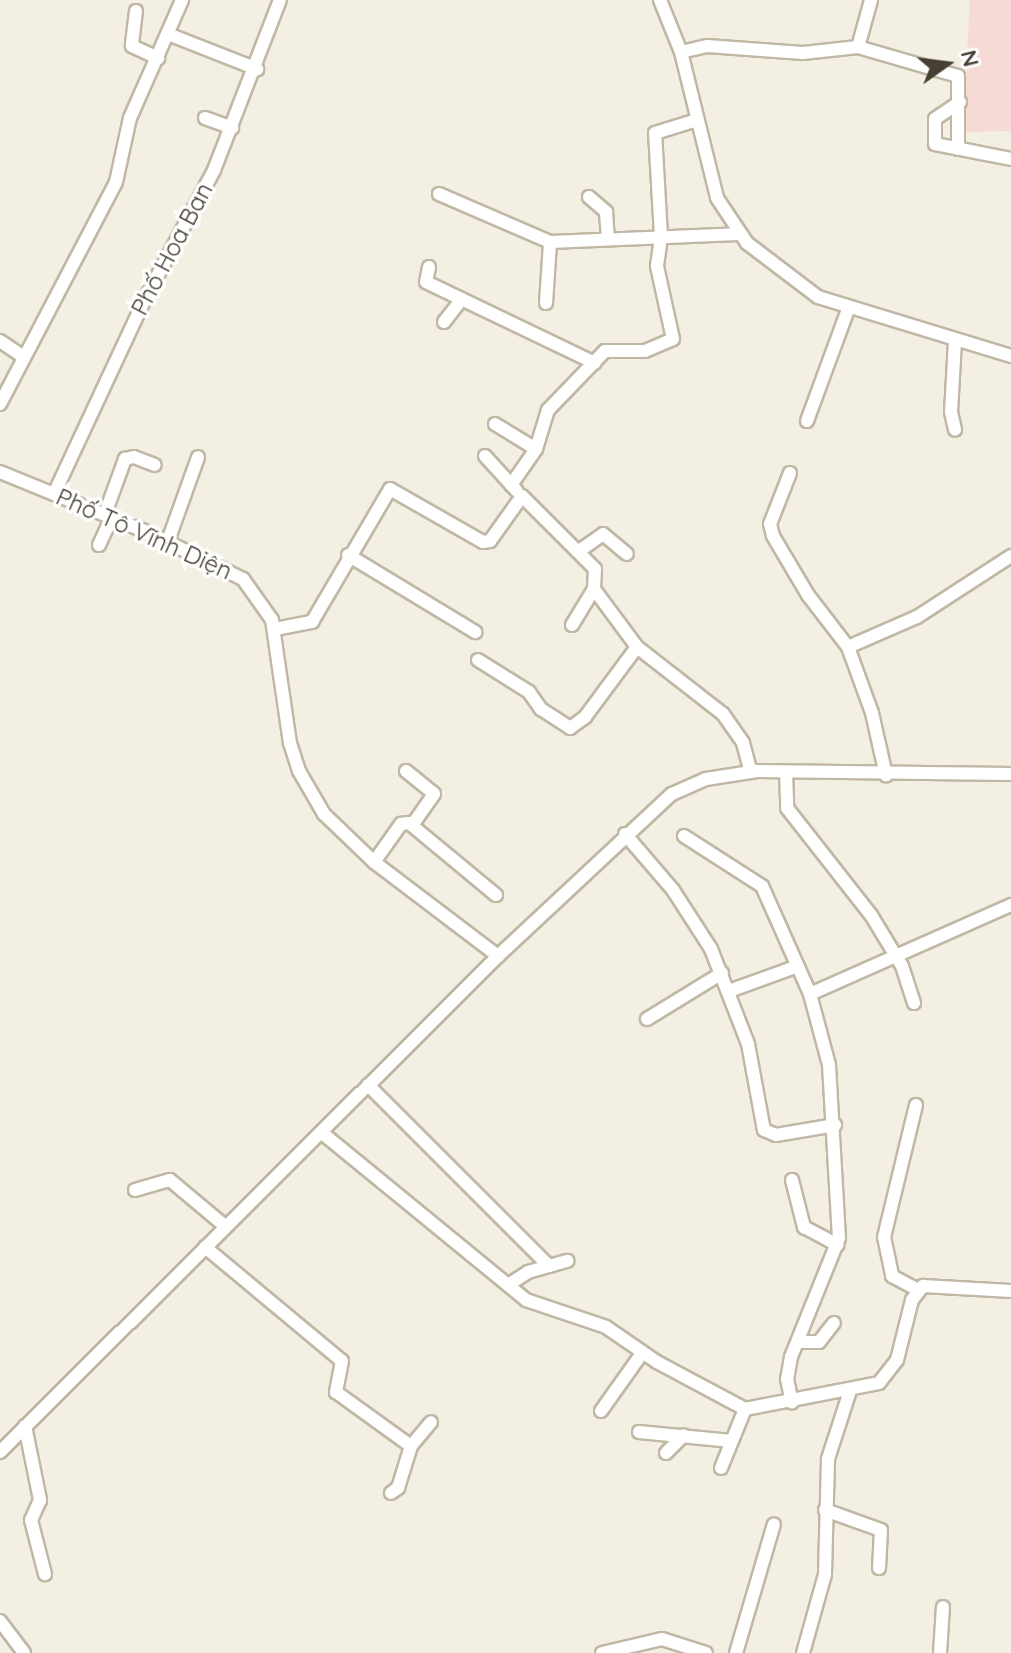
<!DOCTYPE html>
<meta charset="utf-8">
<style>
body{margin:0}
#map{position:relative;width:1011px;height:1653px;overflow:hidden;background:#f4efe3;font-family:Quicksand,sans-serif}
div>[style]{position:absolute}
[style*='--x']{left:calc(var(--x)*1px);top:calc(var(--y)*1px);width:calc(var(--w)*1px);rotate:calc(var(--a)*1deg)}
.medical>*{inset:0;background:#f6dad5}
.roads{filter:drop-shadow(2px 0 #c0b7a5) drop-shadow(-2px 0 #c0b7a5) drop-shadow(0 2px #c0b7a5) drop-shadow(0 -2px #c0b7a5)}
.minor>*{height:12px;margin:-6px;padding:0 6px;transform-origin:6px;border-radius:6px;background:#fff}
span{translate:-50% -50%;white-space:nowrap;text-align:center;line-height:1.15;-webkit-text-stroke:7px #fff;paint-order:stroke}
.street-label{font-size:24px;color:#463f33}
.north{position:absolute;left:907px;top:24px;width:80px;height:80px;-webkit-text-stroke:6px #fff;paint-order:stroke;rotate:76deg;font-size:22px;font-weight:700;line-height:32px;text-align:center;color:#463f33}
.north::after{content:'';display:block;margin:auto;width:28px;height:36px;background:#463f33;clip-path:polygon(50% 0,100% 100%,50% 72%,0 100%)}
</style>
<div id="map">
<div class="medical">
<i style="clip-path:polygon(970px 0,1011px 0,1011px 131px,963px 132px)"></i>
</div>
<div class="roads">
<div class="minor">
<i style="--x:660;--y:0;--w:56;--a:68"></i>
<i style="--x:681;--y:52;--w:150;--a:76.1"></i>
<i style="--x:717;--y:198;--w:54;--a:56.3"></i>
<i style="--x:747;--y:243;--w:89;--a:37.3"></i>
<i style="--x:818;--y:297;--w:202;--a:17"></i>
<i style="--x:136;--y:11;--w:35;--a:97"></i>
<i style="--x:132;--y:46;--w:29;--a:25"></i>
<i style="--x:168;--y:34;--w:96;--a:21.5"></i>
<i style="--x:858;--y:47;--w:49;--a:-74.5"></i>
<i style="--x:681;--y:52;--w:27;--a:-13"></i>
<i style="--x:707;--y:46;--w:96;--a:4.2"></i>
<i style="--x:803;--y:53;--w:55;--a:-6.2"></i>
<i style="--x:858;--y:47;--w:104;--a:16.2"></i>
<i style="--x:958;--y:76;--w:73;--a:90"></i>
<i style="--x:960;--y:102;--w:30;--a:146"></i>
<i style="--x:935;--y:119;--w:25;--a:90"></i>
<i style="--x:935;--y:144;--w:77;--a:11.2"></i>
<i style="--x:205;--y:118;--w:29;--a:20"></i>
<i style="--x:439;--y:194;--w:121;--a:23.4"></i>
<i style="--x:550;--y:242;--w:188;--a:-2.4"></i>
<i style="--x:589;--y:197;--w:23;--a:41"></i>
<i style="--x:606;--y:212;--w:27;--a:86"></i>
<i style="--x:429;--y:267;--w:15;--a:101"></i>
<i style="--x:426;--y:282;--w:187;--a:25.6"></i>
<i style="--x:546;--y:303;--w:61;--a:-86.2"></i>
<i style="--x:444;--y:322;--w:29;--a:-52"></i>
<i style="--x:0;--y:341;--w:29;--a:34"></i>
<i style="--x:955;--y:341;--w:71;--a:93.2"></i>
<i style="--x:951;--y:412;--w:18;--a:77"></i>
<i style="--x:0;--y:404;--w:250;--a:-62.4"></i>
<i style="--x:116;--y:182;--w:66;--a:-77.7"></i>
<i style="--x:130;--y:118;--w:129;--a:-66.2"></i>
<i style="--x:807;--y:421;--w:121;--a:-69.8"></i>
<i style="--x:495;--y:424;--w:48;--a:31.4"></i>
<i style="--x:485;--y:456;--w:47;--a:47.6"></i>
<i style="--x:0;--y:472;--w:159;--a:22.2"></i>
<i style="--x:147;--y:532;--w:107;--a:26.1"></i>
<i style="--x:243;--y:579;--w:50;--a:54.7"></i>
<i style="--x:272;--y:620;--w:124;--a:81.7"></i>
<i style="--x:290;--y:743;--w:29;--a:72"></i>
<i style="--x:299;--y:771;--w:50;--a:59.8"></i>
<i style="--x:324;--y:814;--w:69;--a:43.8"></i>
<i style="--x:374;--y:862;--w:156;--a:37.2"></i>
<i style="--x:790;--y:473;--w:55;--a:111.4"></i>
<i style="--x:770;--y:524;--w:12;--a:76"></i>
<i style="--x:773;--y:536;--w:69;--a:59.3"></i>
<i style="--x:808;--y:595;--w:66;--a:52.4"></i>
<i style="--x:848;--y:647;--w:70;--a:70"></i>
<i style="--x:872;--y:713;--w:64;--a:77.3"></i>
<i style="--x:511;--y:485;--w:44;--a:-55.2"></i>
<i style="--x:536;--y:449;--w:41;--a:-72.9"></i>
<i style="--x:548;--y:410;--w:82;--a:-46"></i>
<i style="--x:605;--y:351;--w:40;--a:0"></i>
<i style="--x:645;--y:351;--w:30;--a:-23"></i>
<i style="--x:673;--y:339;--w:75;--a:-102.4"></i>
<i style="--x:657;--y:266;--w:30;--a:-82"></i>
<i style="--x:661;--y:236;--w:103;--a:-93.3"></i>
<i style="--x:655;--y:133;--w:44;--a:-17.2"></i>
<i style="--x:54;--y:494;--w:217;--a:-65"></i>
<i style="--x:146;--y:297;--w:144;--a:-61.8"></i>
<i style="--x:214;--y:170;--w:182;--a:-68.8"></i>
<i style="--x:105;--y:514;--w:59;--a:-70"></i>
<i style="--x:125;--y:459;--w:9;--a:-13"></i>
<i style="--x:134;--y:457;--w:22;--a:21"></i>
<i style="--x:168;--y:541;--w:89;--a:-70.3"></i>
<i style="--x:99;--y:545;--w:31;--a:-65"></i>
<i style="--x:579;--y:551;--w:29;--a:-35"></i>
<i style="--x:603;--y:534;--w:31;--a:40"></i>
<i style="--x:348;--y:555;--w:149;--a:31.2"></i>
<i style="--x:572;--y:625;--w:42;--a:-58.6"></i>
<i style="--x:275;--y:629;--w:38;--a:-11"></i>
<i style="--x:312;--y:622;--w:154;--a:-59.6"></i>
<i style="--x:390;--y:489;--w:107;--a:29.7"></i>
<i style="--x:483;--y:542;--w:7;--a:-8"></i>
<i style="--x:490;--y:541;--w:55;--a:-54.6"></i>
<i style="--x:522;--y:496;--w:103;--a:45"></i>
<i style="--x:595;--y:569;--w:20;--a:93"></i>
<i style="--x:594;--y:589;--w:72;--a:53.4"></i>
<i style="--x:637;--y:647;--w:109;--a:37.9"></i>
<i style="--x:723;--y:714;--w:35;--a:55"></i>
<i style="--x:743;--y:743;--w:30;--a:75"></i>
<i style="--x:848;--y:647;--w:75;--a:-23.5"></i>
<i style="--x:917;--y:617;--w:112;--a:-33"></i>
<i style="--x:478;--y:660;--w:60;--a:32.1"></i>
<i style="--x:529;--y:692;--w:21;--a:55"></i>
<i style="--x:541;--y:709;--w:35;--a:33"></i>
<i style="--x:570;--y:728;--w:19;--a:-36"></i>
<i style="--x:585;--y:717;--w:87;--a:-53.4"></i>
<i style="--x:406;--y:771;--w:36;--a:39"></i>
<i style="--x:434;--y:794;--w:38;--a:125"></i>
<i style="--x:786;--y:772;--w:36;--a:88"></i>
<i style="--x:787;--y:808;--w:136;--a:51.9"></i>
<i style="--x:871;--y:915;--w:60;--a:58.7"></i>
<i style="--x:902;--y:966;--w:39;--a:72"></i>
<i style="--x:625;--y:834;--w:74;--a:49.4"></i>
<i style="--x:673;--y:890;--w:70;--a:57.2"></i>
<i style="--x:711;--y:949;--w:102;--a:68.7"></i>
<i style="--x:748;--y:1044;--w:87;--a:79.5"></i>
<i style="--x:764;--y:1130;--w:13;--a:23"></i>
<i style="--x:776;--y:1135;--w:60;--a:-9.6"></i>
<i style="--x:684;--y:836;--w:93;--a:32.7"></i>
<i style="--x:762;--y:886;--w:118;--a:66"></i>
<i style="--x:810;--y:994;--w:73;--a:75"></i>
<i style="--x:829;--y:1065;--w:173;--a:86.7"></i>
<i style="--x:839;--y:1238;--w:128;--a:112"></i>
<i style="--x:791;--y:1357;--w:22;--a:100"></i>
<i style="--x:787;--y:1379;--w:24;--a:78"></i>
<i style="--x:374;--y:862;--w:47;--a:-54.6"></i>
<i style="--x:401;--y:824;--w:8;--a:-7"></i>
<i style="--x:409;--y:823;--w:113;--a:39.6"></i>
<i style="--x:729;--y:991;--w:73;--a:-19.9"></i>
<i style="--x:810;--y:994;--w:220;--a:-23.9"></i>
<i style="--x:647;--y:1019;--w:88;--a:-31.5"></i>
<i style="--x:368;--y:1085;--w:256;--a:45"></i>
<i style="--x:916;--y:1105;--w:136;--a:103.6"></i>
<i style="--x:884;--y:1237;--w:40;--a:78"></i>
<i style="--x:892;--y:1276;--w:27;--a:28"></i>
<i style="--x:321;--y:1132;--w:265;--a:39.3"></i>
<i style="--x:526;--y:1300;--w:84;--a:18.6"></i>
<i style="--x:606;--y:1327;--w:62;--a:34.5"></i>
<i style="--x:657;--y:1362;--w:100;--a:28.1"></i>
<i style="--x:745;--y:1409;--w:136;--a:-11"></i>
<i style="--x:879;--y:1383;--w:29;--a:-52"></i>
<i style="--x:897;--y:1360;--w:62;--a:-76"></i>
<i style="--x:912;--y:1300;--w:18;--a:-52"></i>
<i style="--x:923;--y:1286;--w:88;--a:3.3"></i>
<i style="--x:792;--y:1180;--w:49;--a:75.7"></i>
<i style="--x:804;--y:1227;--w:38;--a:28"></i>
<i style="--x:135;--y:1190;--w:36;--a:-16"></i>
<i style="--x:170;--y:1180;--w:73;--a:40"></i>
<i style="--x:205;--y:1247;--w:178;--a:39.8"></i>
<i style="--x:342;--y:1361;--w:32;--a:101"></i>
<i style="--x:336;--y:1392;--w:92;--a:35.8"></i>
<i style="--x:508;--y:1285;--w:24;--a:-33"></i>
<i style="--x:528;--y:1272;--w:41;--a:-15.8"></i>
<i style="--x:798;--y:1342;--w:21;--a:0"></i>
<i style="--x:819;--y:1342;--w:24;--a:-52"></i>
<i style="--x:601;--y:1411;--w:72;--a:-54.6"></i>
<i style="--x:25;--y:1426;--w:76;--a:78.5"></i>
<i style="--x:40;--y:1500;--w:22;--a:114"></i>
<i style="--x:31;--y:1520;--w:56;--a:75.5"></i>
<i style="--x:639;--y:1432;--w:93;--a:5.5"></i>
<i style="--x:0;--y:1452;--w:703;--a:-44.88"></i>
<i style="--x:498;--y:956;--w:238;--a:-43"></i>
<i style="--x:672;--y:794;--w:37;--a:-24"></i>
<i style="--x:706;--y:779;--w:52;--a:-8.9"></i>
<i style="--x:757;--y:771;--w:254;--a:0.7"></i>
<i style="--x:666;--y:1453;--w:25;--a:-45"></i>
<i style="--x:721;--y:1468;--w:64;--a:-67.9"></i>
<i style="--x:391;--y:1493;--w:9;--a:-36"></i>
<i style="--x:398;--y:1488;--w:44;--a:-72.8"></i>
<i style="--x:411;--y:1446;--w:31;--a:-50"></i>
<i style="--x:825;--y:1510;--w:59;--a:19.7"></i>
<i style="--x:881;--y:1530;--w:38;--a:93"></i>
<i style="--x:0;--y:1621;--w:40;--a:53"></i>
<i style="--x:602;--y:1653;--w:62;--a:-13.1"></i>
<i style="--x:662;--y:1639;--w:46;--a:17.7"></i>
<i style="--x:736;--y:1653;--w:134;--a:-73.6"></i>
<i style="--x:803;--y:1653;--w:82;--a:-74.4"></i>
<i style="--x:825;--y:1574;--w:115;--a:-88.5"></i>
<i style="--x:828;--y:1459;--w:71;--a:-72.1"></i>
<i style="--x:940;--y:1653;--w:46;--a:-86.3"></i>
</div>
</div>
<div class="street-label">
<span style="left:172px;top:249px;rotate:-62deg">Phố Hoa Ban</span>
<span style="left:144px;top:534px;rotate:24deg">Phố Tô Vĩnh Diện</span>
</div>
<div class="north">N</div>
</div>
